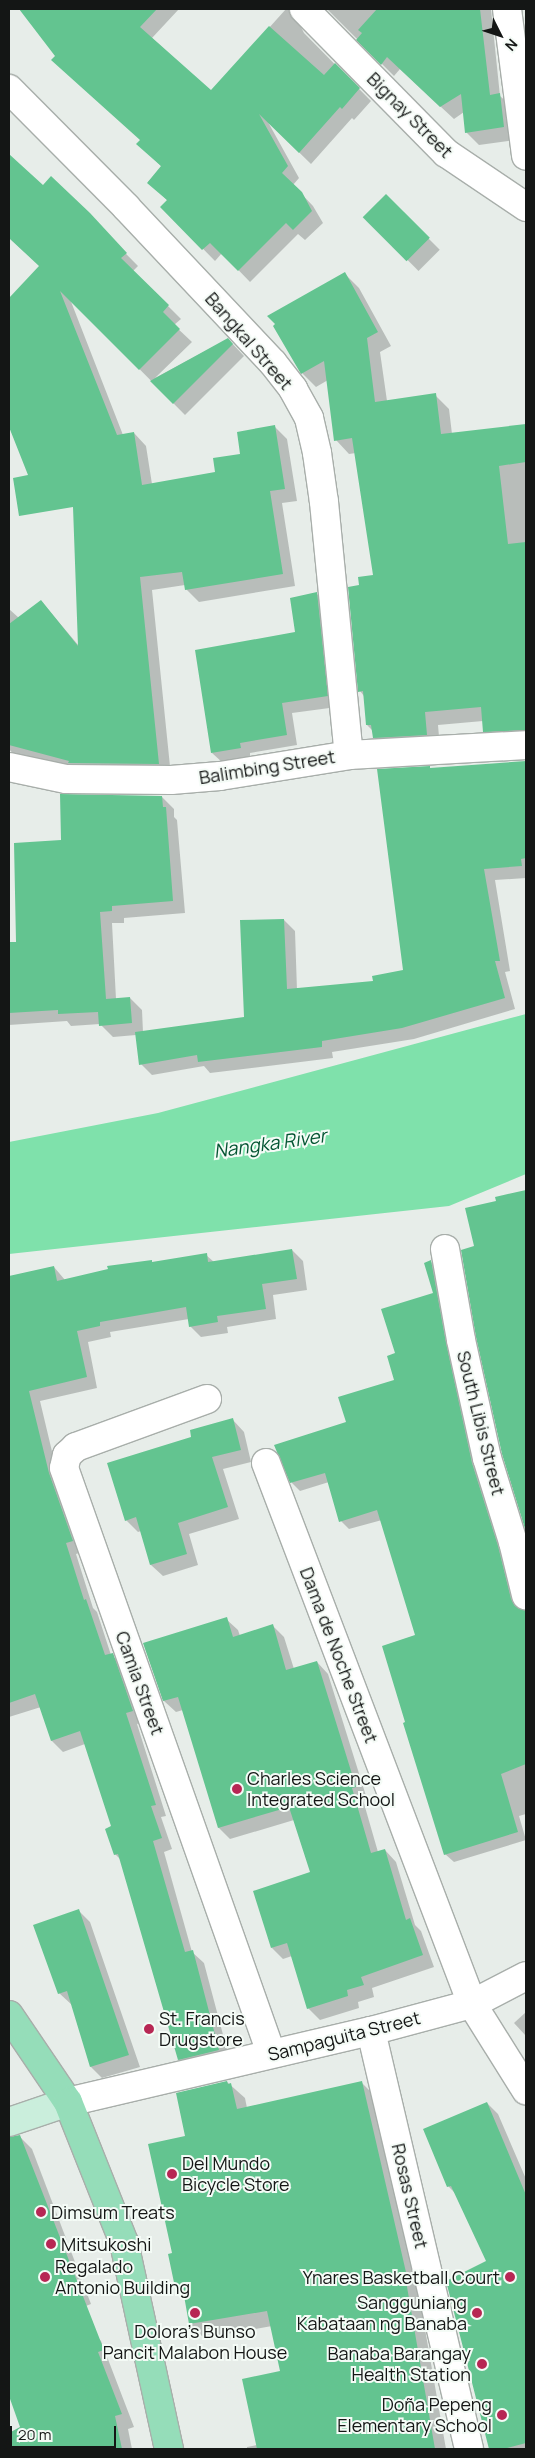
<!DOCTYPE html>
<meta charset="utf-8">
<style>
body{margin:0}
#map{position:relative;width:535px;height:2458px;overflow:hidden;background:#e7ede9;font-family:Manrope,sans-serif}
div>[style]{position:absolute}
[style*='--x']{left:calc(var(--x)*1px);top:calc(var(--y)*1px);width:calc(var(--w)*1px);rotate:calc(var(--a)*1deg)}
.water>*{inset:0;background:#7fe1ab}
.shadow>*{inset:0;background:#0003;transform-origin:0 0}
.building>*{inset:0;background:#63c490;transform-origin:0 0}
.roads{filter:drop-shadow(1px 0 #a8aeaa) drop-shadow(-1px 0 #a8aeaa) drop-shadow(0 1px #a8aeaa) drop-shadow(0 -1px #a8aeaa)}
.street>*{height:28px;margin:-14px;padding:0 14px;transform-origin:14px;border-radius:14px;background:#fff}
.secondary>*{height:28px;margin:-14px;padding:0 14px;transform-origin:14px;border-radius:14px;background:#caeedc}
.primary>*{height:28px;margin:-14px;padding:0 14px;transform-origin:14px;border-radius:14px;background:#95ddb9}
.dots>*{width:14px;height:14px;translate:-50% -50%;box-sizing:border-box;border:2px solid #f4fbf6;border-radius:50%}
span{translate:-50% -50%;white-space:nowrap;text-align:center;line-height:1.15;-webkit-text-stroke:4px #f4fbf6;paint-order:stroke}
.street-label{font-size:18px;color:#141615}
.poi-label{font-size:18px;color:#141615}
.left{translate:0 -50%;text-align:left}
.right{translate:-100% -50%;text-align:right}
.water-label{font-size:19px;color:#045533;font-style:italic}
.frame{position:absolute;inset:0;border:10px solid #141615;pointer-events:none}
.north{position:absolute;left:475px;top:10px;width:50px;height:50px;-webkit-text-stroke:4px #f4fbf6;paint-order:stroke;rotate:131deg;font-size:14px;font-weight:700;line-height:20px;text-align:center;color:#141615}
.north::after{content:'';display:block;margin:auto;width:18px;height:22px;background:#141615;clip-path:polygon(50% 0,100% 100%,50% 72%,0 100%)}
.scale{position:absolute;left:10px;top:2426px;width:106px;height:22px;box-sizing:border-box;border:2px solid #141615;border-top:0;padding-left:6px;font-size:15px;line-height:18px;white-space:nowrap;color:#141615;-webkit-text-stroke:4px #f4fbf6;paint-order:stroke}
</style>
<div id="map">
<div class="water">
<i style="clip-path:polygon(526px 1014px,526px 1174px,449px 1206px,9px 1254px,9px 1142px,158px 1113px)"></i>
</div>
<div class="shadow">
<i style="clip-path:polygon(21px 9px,179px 9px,152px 38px,211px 92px,286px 9px,298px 9px,302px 13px,300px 25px,304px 33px,371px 101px,354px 120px,352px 118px,311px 164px,268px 122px,299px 178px,293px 185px,313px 206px,323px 223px,305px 240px,298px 234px,250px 282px,222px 253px,215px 261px,162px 207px,168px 201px,148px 182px,162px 167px,138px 144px,142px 140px,56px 56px)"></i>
<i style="clip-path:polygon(327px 9px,491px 9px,500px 96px,512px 107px,516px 140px,479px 145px,466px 132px,464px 112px,454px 119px,400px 69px,394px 76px)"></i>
<i style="clip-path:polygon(9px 156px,43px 187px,51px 178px,138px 266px,133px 271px,181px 319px,174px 325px,192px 342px,155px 378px,228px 339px,244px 356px,185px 415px,70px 299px,123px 435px,134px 433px,146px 446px,152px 484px,217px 474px,275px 427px,287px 439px,297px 501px,282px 503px,295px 586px,199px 602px,186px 589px,185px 585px,152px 590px,171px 776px,82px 775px,15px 756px,9px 749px,11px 709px,9px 708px,9px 609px,19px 618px,41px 601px,79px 646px,74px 501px,32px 482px,9px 423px,9px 300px,40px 266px,9px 238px)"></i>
<i style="left:386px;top:196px;width:76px;height:30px;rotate:45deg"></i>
<i style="clip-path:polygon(345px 274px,359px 288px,391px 346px,380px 352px,387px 401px,435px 395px,449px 409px,452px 434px,526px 425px,526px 744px,498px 745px,484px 731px,483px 721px,438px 725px,440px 748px,388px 751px,374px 737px,373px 731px,367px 725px,364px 696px,360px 691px,361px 586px,374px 576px,356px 453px,349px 454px,336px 440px,328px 380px,316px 387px,302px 373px)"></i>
<i style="clip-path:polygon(317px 594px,327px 604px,337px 707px,292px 713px,297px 745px,250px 753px,250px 759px,223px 763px,212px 753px,297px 633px)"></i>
<i style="clip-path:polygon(526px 762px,526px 878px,495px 880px,510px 971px,505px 972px,515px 1009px,414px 1039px,332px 1052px,333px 1058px,210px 1073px,204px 1066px,152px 1075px,141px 1064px,136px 1035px,113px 1037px,100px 1024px,71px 1026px,67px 1021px,9px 1025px,9px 944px,17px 943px,62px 841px,162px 797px,174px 809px,174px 817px,177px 820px,185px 913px,124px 918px,124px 923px,112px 923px,116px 999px,130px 998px,142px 1010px,143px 1032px,245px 1018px,284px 920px,295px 931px,297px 990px,374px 982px,404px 971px,431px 769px)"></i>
<i style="clip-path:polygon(526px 1191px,526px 1528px,503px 1454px,475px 1247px,497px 1202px,496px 1198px)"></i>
<i style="clip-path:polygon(292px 1250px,303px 1261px,307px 1290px,273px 1295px,276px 1319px,227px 1327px,228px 1333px,201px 1337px,190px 1326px,189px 1319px,110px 1332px,111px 1337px,88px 1342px,97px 1388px,40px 1401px,60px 1485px,83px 1552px,76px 1554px,93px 1608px,97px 1612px,111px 1655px,123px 1665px,143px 1722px,137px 1724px,166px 1816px,161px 1817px,172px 1849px,164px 1852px,192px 1952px,204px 1963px,230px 2061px,190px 2071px,179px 2060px,121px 1860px,115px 1854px,113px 1827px,85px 1744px,63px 1752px,52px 1741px,41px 1707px,9px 1717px,9px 1498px,21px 1494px,9px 1482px,9px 1278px,54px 1267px,65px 1280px,151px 1261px,153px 1263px,206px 1255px,214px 1262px)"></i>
<i style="clip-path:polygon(431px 1262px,439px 1270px,519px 1609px,526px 1611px,526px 1814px,519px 1816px,526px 1840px,454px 1862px,445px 1854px,407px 1723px,417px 1636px,382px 1520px,349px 1529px,341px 1521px,329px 1482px,300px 1491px,292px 1483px,276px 1446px,347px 1423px,395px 1381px,396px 1354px,435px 1294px)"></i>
<i style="clip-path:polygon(233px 1420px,244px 1432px,251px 1462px,223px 1469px,239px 1519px,189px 1534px,198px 1565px,163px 1576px,151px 1565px,141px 1531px,138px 1532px,126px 1520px,193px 1438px)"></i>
<i style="clip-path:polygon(226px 1619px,238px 1630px,240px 1636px,272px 1625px,284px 1637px,294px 1669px,317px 1662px,328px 1674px,367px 1799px,363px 1800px,378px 1852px,385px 1850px,396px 1862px,415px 1925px,421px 1931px,434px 1967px,372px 1988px,374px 1997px,358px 2002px,359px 2008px,320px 2020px,308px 2008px,292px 1956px,283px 1959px,272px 1948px,311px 1873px,294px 1820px,230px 1839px,219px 1828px,183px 1710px,176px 1712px,164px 1701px,144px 1644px)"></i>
<i style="clip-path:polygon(78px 1910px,90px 1922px,140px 2067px,102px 2078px,91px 2067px,72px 2005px,59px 1993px)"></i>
<i style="clip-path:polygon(526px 2012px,526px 2036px,514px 2023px)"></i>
<i style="clip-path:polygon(227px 2082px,245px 2098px,247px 2108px,361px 2082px,375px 2096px,419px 2295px,446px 2449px,247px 2449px,247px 2447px,257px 2445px,282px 2372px,272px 2326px,204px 2338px,190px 2324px,186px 2300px,177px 2291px,173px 2254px,186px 2137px)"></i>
<i style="clip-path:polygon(487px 2103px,498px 2114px,526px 2179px,526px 2449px,490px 2449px,447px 2281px,488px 2262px,456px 2194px,449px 2187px,425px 2130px)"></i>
<i style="clip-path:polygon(19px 2136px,32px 2149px,91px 2304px,9px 2336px,9px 2138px)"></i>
<i style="clip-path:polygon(88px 2328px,101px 2341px,134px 2427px,128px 2429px,132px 2449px,9px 2449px,9px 2434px,22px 2428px,9px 2392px,9px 2370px)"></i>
</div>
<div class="building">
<i style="clip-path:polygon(19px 9px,157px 9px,140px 27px,211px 90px,269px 26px,324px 75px,335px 63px,360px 88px,342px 109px,340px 107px,299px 153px,259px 114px,288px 166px,282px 173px,302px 192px,312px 211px,293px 230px,286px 223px,238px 271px,210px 243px,202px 250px,160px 207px,167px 200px,147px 183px,161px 166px,136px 144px,140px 140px,51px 60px,55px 56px)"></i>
<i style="clip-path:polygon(377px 9px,480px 9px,490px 95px,500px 93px,504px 127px,465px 133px,461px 94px,440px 107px,387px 57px,381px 65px,356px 40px,362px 33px,358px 30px)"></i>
<i style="clip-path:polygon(9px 154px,43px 185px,51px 176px,90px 213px,127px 253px,121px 258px,169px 305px,163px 312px,180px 329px,139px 370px,60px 291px,117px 435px,134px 432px,142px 485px,215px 472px,213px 458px,240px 454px,237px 432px,275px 425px,285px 489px,270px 491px,283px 574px,185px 590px,182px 572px,140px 577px,159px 764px,68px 763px,69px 761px,9px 745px,9px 624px,41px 600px,78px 646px,73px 507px,19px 516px,13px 478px,28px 475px,9px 427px,9px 298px,39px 266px,9px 238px)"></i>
<i style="left:386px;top:194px;width:62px;height:33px;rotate:45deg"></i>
<i style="clip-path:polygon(345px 272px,378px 332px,367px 338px,375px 402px,436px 393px,441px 434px,526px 424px,526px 462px,499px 466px,508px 544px,526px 542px,526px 730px,483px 732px,481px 707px,425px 712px,427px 735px,373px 738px,371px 725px,366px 725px,363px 691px,358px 692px,348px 587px,359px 585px,358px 577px,373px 575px,352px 438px,334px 441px,324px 361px,301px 374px,273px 326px,275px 324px,267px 316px)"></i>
<i style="clip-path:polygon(228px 338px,233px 344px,173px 404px,150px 381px)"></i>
<i style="clip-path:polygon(317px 592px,328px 696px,282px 703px,287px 735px,240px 743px,241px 748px,211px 753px,195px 650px,295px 632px,290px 598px)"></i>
<i style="clip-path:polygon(526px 761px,526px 858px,521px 859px,522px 866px,484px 869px,500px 961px,495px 961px,505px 998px,402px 1028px,322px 1041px,322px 1047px,198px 1062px,197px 1055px,139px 1065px,135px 1032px,244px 1017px,240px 920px,284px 919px,287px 989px,373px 981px,372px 976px,403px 970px,377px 769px,430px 766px,430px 768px)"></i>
<i style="clip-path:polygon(60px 794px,162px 796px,163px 807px,166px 807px,173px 901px,112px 906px,112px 911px,100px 912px,106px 999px,130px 997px,132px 1023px,99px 1026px,98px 1012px,58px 1014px,58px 1010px,9px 1013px,9px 942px,16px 942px,14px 843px,61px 840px)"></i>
<i style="clip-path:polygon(526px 1190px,526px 1532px,502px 1454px,476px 1337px,461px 1250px,474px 1246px,465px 1208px,496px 1201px,495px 1197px)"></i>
<i style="clip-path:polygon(292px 1249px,297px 1279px,262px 1284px,266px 1309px,217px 1316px,218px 1322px,189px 1327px,186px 1307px,100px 1322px,100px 1326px,77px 1331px,87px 1377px,29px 1391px,49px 1473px,73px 1541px,66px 1543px,84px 1600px,86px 1599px,105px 1655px,113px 1653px,133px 1711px,126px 1713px,156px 1805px,151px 1806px,162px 1838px,153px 1841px,185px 1952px,193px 1950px,219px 2050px,178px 2060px,118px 1854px,114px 1855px,105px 1829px,111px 1826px,80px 1731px,51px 1741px,35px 1694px,9px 1703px,9px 1276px,54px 1266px,57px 1281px,108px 1269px,107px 1266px,152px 1260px,152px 1262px,207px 1253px,208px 1262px)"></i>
<i style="clip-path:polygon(431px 1260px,446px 1343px,472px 1463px,498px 1546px,511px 1599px,515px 1606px,526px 1610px,526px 1764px,501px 1774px,518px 1832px,444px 1855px,403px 1723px,405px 1722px,382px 1646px,415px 1635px,377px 1510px,339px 1522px,325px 1473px,290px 1483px,274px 1445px,346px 1422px,338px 1397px,394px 1380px,387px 1356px,395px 1353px,381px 1309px,433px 1293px,424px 1263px)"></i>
<i style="clip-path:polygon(233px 1418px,241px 1450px,212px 1457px,228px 1507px,178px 1523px,187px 1554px,150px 1565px,136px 1517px,125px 1521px,107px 1463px,191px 1437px,190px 1430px)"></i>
<i style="clip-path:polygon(227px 1617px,233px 1637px,273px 1624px,286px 1670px,317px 1661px,356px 1787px,352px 1788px,371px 1853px,385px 1849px,406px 1920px,410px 1918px,423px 1955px,361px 1977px,364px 1985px,347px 1990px,348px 1996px,307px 2009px,287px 1943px,271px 1948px,253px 1891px,310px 1872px,289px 1807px,218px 1828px,178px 1697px,163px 1701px,143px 1643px)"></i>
<i style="clip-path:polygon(79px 1909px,129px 2055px,90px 2067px,67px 1991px,58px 1994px,33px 1925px)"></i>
<i style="clip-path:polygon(227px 2081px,228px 2084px,231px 2083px,237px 2109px,362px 2081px,408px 2281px,406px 2281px,435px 2449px,257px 2449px,242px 2379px,280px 2371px,267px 2311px,189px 2324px,183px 2290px,176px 2292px,168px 2254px,172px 2253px,148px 2144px,185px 2136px,176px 2093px)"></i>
<i style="clip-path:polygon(487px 2102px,526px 2195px,526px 2443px,503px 2449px,489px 2449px,446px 2281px,486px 2261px,451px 2186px,447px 2187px,423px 2129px)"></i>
<i style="clip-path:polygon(20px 2135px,104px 2350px,98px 2352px,122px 2414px,115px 2416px,122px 2449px,9px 2449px,9px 2433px,20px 2427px,9px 2396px,9px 2137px)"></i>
</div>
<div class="roads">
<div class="street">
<i style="--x:304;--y:9;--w:202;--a:45.4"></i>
<i style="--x:446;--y:153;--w:97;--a:34"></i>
<i style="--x:507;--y:9;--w:148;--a:82.6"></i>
<i style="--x:9;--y:89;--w:166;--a:45.2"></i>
<i style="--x:126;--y:207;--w:214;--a:46.7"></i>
<i style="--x:273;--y:363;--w:33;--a:52"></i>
<i style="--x:293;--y:389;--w:33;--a:61"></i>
<i style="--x:309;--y:418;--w:36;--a:77"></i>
<i style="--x:317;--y:453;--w:49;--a:81.9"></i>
<i style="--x:324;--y:502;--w:254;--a:84.4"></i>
<i style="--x:9;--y:767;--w:58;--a:11.9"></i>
<i style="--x:66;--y:779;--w:105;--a:0.5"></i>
<i style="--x:171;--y:780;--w:49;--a:-4.7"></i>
<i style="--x:220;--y:776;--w:131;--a:-9.2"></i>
<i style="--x:349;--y:755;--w:177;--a:-3.2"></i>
<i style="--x:445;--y:1249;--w:92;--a:80"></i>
<i style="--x:461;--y:1340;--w:121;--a:77.6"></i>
<i style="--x:487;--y:1458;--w:88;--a:72.8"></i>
<i style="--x:513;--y:1542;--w:55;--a:76.2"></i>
<i style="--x:207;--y:1399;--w:140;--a:159.9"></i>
<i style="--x:76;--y:1447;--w:12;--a:138"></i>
<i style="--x:67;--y:1455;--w:13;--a:103"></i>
<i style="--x:64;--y:1468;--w:621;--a:70.51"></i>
<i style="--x:266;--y:1463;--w:579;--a:69.15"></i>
<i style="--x:472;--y:2004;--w:102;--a:57.9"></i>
<i style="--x:371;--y:2031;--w:429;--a:76.8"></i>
<i style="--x:68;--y:2102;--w:311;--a:-13.2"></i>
<i style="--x:371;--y:2031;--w:105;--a:-15"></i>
<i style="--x:472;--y:2004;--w:61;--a:-27.4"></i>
</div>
<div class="secondary">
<i style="--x:9;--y:2122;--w:62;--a:-18.7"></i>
</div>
<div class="primary">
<i style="--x:9;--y:2015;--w:105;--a:55.9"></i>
<i style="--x:68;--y:2102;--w:152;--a:68.3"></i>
<i style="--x:124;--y:2243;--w:211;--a:77.7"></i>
</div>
</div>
<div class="dots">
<i style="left:237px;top:1789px;background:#b72754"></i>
<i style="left:149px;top:2029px;background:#b72754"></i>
<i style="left:172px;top:2174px;background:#b72754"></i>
<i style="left:41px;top:2212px;background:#b72754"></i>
<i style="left:51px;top:2244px;background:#b72754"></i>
<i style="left:45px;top:2277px;background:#b72754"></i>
<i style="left:510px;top:2277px;background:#b72754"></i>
<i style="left:195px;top:2313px;background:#b72754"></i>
<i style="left:477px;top:2313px;background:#b72754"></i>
<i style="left:482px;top:2364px;background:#b72754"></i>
<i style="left:502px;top:2415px;background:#b72754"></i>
</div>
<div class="street-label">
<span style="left:410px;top:115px;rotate:45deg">Bignay Street</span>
<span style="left:249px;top:341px;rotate:49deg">Bangkal Street</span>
<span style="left:267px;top:767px;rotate:-9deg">Balimbing Street</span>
<span style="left:481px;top:1423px;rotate:76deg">South Libis Street</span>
<span style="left:339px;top:1655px;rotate:69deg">Dama de Noche Street</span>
<span style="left:140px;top:1683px;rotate:70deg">Camia Street</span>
<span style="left:344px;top:2036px;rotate:-14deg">Sampaguita Street</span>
<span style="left:410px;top:2196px;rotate:77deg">Rosas Street</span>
</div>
<div class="poi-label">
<span class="left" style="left:247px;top:1789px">Charles Science<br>Integrated School</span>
<span class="left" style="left:159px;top:2029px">St. Francis<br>Drugstore</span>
<span class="left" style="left:182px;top:2174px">Del Mundo<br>Bicycle Store</span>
<span class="left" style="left:51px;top:2212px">Dimsum Treats</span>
<span class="left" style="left:61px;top:2244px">Mitsukoshi</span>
<span class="left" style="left:55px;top:2277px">Regalado<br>Antonio Building</span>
<span class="right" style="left:500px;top:2277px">Ynares Basketball Court</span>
<span class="right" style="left:467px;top:2313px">Sangguniang<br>Kabataan ng Banaba</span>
<span style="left:195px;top:2342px">Dolora's Bunso<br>Pancit Malabon House</span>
<span class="right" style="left:471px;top:2364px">Banaba Barangay<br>Health Station</span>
<span class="right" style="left:492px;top:2415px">Doña Pepeng<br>Elementary School</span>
</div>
<div class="water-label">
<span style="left:270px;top:1144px;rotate:-8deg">Nangka River</span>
</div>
<div class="frame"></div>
<div class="north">N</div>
<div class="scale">20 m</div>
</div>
